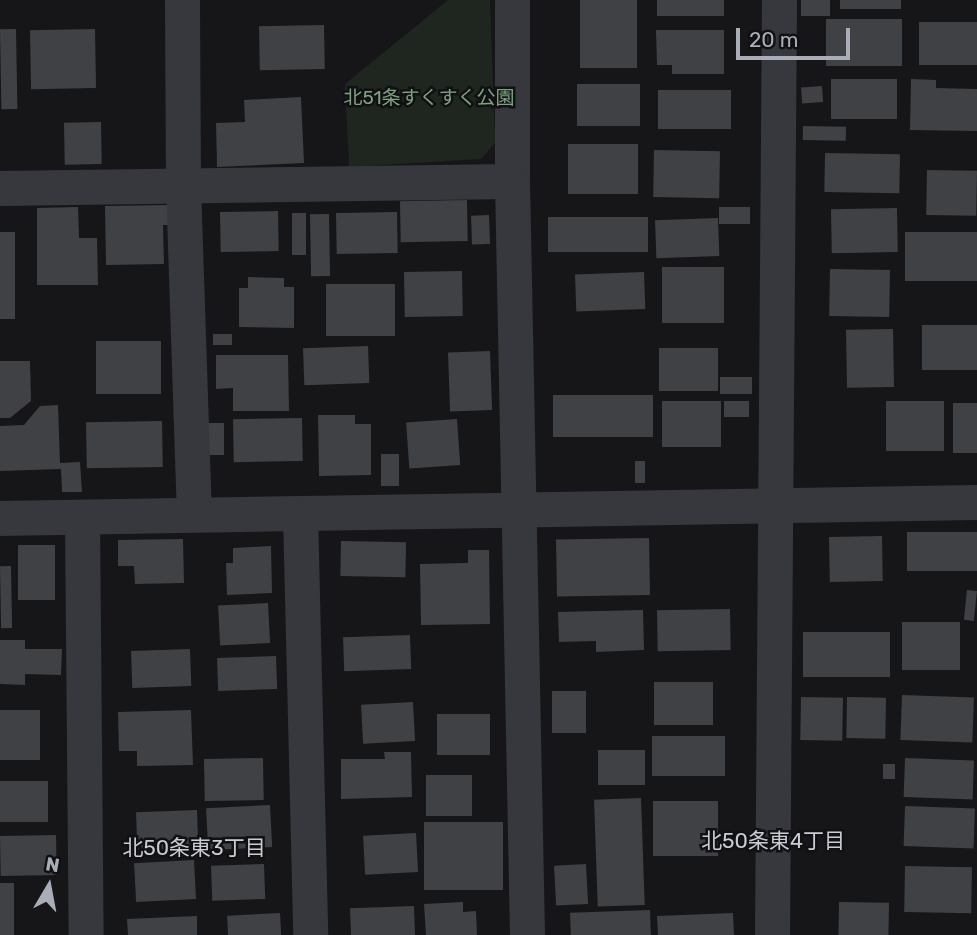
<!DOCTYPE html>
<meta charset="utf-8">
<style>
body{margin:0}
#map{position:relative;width:977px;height:935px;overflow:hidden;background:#161618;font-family:Rubik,"Noto Sans JP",sans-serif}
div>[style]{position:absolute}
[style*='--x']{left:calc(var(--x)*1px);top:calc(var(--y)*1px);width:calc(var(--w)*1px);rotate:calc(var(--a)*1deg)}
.green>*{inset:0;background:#1e261f}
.building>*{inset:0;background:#404145;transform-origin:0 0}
.minor>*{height:35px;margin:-17.5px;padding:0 17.5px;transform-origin:17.5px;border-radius:17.5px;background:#37383d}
span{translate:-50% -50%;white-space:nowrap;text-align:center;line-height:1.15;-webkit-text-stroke:5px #111113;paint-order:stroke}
.park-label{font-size:19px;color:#7fa381}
.neighbourhood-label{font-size:21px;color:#c9ccd4}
.north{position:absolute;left:14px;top:851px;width:70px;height:70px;-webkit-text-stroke:5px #111113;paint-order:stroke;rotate:10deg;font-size:19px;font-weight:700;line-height:28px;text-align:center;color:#a8adb8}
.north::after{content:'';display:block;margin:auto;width:24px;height:32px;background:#a8adb8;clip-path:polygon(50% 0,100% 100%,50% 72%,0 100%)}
.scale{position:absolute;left:736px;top:28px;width:114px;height:32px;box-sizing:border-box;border:4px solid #a8adb8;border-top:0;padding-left:9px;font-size:21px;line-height:24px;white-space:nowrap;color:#a8adb8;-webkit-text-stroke:5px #111113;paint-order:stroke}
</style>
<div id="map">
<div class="green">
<i style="clip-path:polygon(448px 0,490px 0,495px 143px,481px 159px,349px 167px,345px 84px)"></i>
</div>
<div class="building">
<i style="left:580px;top:0;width:57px;height:68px"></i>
<i style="left:657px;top:0;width:67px;height:16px"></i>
<i style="left:801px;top:0;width:29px;height:16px"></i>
<i style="left:840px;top:0;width:61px;height:9px"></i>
<i style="left:826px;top:19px;width:76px;height:47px"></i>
<i style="left:977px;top:22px;width:43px;height:58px;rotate:90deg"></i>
<i style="left:324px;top:25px;width:44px;height:65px;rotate:89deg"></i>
<i style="left:16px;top:29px;width:80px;height:16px;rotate:89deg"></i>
<i style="left:95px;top:29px;width:59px;height:65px;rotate:89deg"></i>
<i style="clip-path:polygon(656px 30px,724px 30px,724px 74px,672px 74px,672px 65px,657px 65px)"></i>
<i style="left:831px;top:79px;width:66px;height:40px"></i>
<i style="clip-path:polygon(911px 79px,936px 80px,936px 88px,977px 89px,977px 131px,910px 130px)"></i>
<i style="left:577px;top:84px;width:63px;height:42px"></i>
<i style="left:822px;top:86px;width:16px;height:21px;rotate:86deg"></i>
<i style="left:658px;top:90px;width:73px;height:39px"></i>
<i style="clip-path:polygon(301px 97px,304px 163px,217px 167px,216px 123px,245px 122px,244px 100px)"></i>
<i style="left:101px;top:122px;width:42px;height:37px;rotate:89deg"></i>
<i style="left:803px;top:126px;width:43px;height:14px;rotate:1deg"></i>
<i style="left:568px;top:144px;width:70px;height:50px"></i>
<i style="left:654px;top:150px;width:66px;height:47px;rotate:1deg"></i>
<i style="left:825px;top:153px;width:75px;height:39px;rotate:1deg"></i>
<i style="left:927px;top:170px;width:50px;height:45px;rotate:1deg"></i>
<i style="left:467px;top:200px;width:41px;height:67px;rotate:89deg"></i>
<i style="clip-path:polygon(171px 205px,171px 225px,163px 225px,164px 264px,106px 265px,105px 206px)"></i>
<i style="clip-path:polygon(78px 207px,79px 238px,97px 238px,98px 285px,37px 285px,37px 208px)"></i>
<i style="left:719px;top:207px;width:31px;height:17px"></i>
<i style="left:897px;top:208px;width:44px;height:66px;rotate:89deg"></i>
<i style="left:278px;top:211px;width:40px;height:58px;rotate:89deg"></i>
<i style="left:397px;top:212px;width:41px;height:61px;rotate:89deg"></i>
<i style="left:292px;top:213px;width:14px;height:42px"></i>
<i style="left:329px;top:214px;width:62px;height:19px;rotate:89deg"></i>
<i style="left:489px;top:215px;width:29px;height:18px;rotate:88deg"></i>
<i style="left:548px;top:217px;width:100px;height:35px"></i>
<i style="left:718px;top:218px;width:38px;height:63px;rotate:88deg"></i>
<i style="left:0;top:232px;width:15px;height:87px"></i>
<i style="left:905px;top:232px;width:72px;height:49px"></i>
<i style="left:662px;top:267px;width:62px;height:56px"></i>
<i style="left:830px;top:269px;width:60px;height:47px;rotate:1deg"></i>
<i style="left:462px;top:271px;width:45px;height:58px;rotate:89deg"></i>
<i style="left:644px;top:272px;width:37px;height:69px;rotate:88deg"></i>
<i style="clip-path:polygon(248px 277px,284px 278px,284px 287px,294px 287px,294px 328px,239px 327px,239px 288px,248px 288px)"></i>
<i style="left:326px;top:284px;width:69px;height:52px"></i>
<i style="left:977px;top:325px;width:45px;height:55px;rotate:90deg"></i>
<i style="left:893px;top:329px;width:58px;height:47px;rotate:89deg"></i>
<i style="left:213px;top:334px;width:19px;height:11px"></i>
<i style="left:161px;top:341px;width:53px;height:65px;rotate:90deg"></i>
<i style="left:368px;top:346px;width:37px;height:65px;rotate:88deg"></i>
<i style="left:659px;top:348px;width:59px;height:43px"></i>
<i style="left:490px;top:351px;width:59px;height:42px;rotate:88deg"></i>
<i style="clip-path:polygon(216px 355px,288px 355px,289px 411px,233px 411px,233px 388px,216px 389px)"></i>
<i style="clip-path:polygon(0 361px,30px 361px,31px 401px,10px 418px,0 418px)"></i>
<i style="left:720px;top:377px;width:32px;height:17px"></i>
<i style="left:653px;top:395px;width:42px;height:100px;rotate:90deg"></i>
<i style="left:662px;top:401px;width:59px;height:46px"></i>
<i style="left:724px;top:401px;width:25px;height:16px"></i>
<i style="left:886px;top:401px;width:58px;height:50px"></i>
<i style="left:953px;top:403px;width:24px;height:50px"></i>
<i style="clip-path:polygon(58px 405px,60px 463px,80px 462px,82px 492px,62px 492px,61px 469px,0 471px,0 426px,24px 425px,40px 406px)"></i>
<i style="clip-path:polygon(318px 415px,355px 415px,355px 424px,371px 424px,371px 475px,319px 476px)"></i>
<i style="left:302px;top:418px;width:43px;height:69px;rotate:89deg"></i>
<i style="left:457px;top:419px;width:46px;height:51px;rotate:86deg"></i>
<i style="left:162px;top:421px;width:46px;height:76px;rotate:89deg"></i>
<i style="left:207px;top:423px;width:17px;height:32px"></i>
<i style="left:381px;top:454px;width:18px;height:32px"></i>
<i style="left:635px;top:461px;width:10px;height:22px"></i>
<i style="left:977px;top:532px;width:39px;height:70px;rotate:90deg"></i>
<i style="left:882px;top:536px;width:45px;height:53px;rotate:89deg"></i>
<i style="left:649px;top:538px;width:57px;height:93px;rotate:89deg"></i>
<i style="clip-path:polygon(183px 539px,184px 583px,135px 584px,134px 566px,118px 566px,118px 540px)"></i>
<i style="left:341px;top:541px;width:65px;height:35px;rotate:1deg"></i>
<i style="left:18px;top:545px;width:37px;height:55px"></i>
<i style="clip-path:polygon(271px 546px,272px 593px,227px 595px,226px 563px,233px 563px,233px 548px)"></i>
<i style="clip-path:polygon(468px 550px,489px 550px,490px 624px,421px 625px,420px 564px,468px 563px)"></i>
<i style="left:11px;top:566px;width:62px;height:11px;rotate:89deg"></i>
<i style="left:967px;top:590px;width:10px;height:30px;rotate:6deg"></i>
<i style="left:268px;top:603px;width:40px;height:50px;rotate:87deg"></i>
<i style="left:730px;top:609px;width:41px;height:73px;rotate:89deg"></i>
<i style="clip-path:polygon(643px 610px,644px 650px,596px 652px,596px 641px,559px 642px,558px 612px)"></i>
<i style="left:902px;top:622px;width:58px;height:48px"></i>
<i style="left:803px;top:632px;width:87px;height:45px"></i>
<i style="left:410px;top:635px;width:34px;height:67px;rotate:88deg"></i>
<i style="clip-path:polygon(0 640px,25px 640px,25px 649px,62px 649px,61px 675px,25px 674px,25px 685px,0 684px)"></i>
<i style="left:190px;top:649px;width:37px;height:59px;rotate:88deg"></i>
<i style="left:276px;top:656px;width:33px;height:59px;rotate:88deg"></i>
<i style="left:654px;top:682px;width:59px;height:43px"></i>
<i style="left:552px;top:691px;width:34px;height:42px"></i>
<i style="left:902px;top:695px;width:72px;height:45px;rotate:2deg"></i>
<i style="left:801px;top:697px;width:42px;height:43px;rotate:1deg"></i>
<i style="left:847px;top:697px;width:39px;height:41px;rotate:1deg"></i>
<i style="left:413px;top:702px;width:39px;height:52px;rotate:87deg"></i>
<i style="left:0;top:710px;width:40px;height:50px"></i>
<i style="clip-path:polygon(191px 710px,193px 765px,137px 766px,137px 751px,119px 751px,118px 712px)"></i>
<i style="left:437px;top:714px;width:53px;height:41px"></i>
<i style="left:652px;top:736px;width:73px;height:40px"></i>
<i style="left:598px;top:750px;width:47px;height:35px"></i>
<i style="clip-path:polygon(384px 752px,411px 752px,412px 797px,341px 799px,341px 759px,385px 759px)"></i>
<i style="left:263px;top:758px;width:42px;height:59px;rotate:89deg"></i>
<i style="left:905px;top:758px;width:69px;height:39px;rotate:2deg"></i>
<i style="left:883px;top:764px;width:12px;height:15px"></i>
<i style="left:426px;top:775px;width:46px;height:41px"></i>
<i style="left:0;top:781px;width:48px;height:41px"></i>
<i style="left:641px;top:798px;width:107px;height:47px;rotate:88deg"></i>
<i style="left:653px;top:801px;width:65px;height:55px"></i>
<i style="left:270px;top:805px;width:42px;height:64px;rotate:87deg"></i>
<i style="left:905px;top:806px;width:70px;height:40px;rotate:2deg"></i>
<i style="left:197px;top:810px;width:38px;height:61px;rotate:88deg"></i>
<i style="left:424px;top:822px;width:79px;height:68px"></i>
<i style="left:416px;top:833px;width:39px;height:53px;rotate:87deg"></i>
<i style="left:56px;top:835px;width:40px;height:56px;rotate:89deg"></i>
<i style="left:194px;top:860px;width:39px;height:60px;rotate:87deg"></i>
<i style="left:264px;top:864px;width:35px;height:53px;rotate:88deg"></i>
<i style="left:586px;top:864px;width:40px;height:32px;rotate:87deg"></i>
<i style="left:905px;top:866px;width:67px;height:46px;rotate:1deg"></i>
<i style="left:0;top:883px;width:14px;height:52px"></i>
<i style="clip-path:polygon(463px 902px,463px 912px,476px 911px,477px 935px,426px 935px,424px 904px)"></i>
<i style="left:839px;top:902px;width:50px;height:33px;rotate:1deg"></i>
<i style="left:414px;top:906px;width:29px;height:64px;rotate:88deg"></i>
<i style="left:650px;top:910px;width:25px;height:80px;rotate:88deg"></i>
<i style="left:280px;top:913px;width:22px;height:53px;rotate:87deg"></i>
<i style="clip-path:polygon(733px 913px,734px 935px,658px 935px,657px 916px)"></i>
<i style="clip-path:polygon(197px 916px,197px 935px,128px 935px,127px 919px)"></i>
</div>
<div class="minor">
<i style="--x:182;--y:0;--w:185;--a:89.7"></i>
<i style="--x:183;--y:185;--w:329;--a:88.1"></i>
<i style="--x:512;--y:0;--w:181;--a:90"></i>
<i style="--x:512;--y:181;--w:754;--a:88.86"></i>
<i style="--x:0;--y:188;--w:512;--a:-0.78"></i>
<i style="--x:300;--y:514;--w:421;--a:88.6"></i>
<i style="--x:82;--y:517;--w:418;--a:89.5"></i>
<i style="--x:0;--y:518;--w:977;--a:-0.94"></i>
<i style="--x:772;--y:935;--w:935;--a:-89.57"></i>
</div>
<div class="park-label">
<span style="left:429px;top:98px">北51条すくすく公園</span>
</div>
<div class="neighbourhood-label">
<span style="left:773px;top:841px">北50条東4丁目</span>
<span style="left:194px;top:848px">北50条東3丁目</span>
</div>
<div class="north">N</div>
<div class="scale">20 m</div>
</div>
